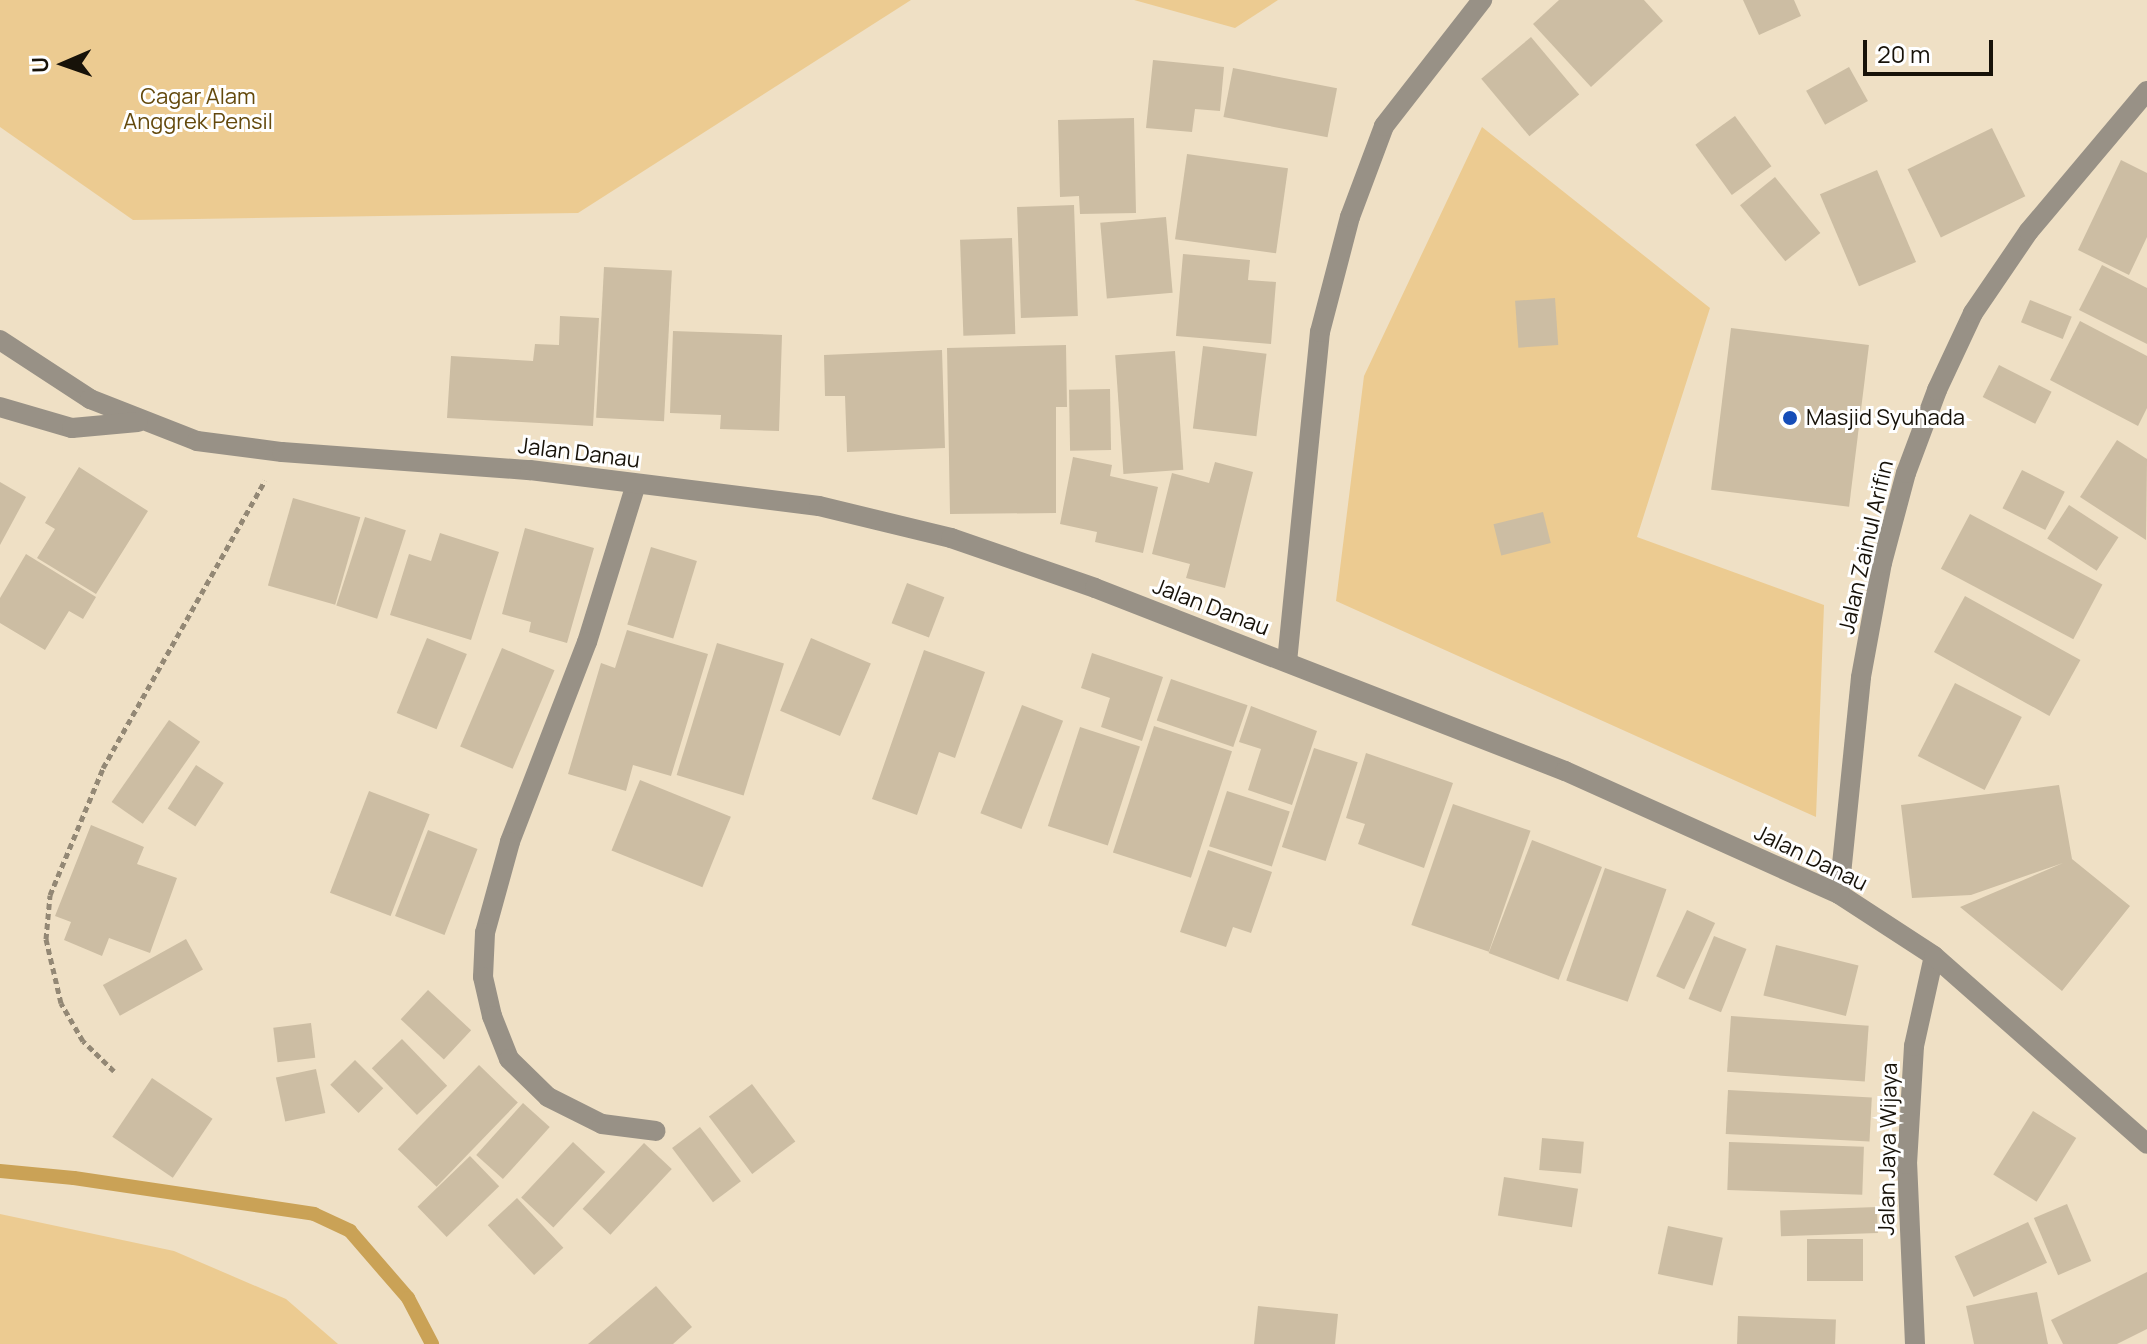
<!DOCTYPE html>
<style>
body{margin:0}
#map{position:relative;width:2147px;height:1344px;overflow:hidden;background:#efe0c5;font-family:Manrope,sans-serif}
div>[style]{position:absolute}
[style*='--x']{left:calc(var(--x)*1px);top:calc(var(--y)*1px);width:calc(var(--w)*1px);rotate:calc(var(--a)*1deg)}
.green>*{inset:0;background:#eccb91}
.stream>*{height:14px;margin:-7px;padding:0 7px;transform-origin:7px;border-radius:7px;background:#caa256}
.building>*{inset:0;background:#ccbda3;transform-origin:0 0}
.path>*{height:5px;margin-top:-2.5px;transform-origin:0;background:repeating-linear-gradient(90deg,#938875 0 6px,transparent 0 10px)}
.minor>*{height:20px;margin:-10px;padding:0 10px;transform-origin:10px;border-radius:10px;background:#989186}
.tertiary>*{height:20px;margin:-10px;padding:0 10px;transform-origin:10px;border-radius:10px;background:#989186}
.dots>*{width:22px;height:22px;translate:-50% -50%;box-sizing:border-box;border:4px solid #fff;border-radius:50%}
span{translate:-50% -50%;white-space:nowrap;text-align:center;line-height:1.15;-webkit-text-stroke:6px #fff;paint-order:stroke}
.park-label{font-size:22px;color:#64490c}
.poi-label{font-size:22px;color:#171209}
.left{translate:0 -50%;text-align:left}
.street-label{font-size:22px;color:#171209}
.north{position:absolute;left:24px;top:24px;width:80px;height:80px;-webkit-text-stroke:6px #fff;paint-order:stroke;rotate:268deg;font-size:22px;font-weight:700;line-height:32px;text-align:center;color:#171209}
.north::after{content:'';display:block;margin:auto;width:28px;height:36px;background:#171209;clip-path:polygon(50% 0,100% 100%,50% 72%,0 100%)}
.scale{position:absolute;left:1863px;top:40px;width:130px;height:36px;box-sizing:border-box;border:4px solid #171209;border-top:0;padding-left:10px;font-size:24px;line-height:28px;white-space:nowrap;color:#171209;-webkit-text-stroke:6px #fff;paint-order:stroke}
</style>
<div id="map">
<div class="green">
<i style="clip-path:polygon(0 0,911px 0,578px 213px,133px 220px,0 127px)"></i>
<i style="clip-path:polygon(1134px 0,1278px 0,1235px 28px)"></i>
<i style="clip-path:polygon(1482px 127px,1710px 308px,1637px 537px,1824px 605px,1816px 817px,1336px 601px,1364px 376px)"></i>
<i style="clip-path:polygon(0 1214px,174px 1251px,286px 1299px,338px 1344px,0 1344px)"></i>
</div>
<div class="stream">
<i style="--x:0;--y:1171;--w:74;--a:5.4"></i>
<i style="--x:74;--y:1178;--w:243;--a:8.5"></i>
<i style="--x:314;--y:1214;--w:40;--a:25"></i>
<i style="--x:350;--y:1231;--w:89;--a:49.1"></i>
<i style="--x:408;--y:1298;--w:52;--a:62.4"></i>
</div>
<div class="building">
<i style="clip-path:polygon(1559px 0,1644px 0,1663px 21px,1591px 87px,1533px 24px)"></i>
<i style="clip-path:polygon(1743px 0,1794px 0,1801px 16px,1759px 35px)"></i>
<i style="left:1531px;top:37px;width:75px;height:65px;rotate:50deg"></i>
<i style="clip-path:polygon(1153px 60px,1224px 67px,1220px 111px,1195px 109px,1192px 132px,1146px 128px)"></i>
<i style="left:1849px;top:67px;width:39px;height:49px;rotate:61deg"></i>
<i style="left:1233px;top:68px;width:106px;height:50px;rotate:11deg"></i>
<i style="left:1735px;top:116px;width:62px;height:49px;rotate:54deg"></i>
<i style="clip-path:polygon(1134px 118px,1136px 213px,1080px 214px,1079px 196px,1060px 197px,1058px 120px)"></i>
<i style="left:1992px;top:128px;width:76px;height:94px;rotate:64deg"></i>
<i style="left:1187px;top:154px;width:102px;height:86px;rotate:8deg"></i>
<i style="clip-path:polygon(2121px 160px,2147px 173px,2147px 237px,2129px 275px,2078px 250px)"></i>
<i style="left:1877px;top:170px;width:100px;height:62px;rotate:67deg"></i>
<i style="left:1775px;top:177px;width:72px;height:45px;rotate:51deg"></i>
<i style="left:1074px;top:205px;width:111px;height:57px;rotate:88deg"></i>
<i style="left:1166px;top:217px;width:76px;height:66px;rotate:85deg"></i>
<i style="left:1012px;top:238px;width:96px;height:52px;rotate:88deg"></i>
<i style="clip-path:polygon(1183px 254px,1250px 260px,1248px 280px,1276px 282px,1271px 344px,1176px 336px)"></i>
<i style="clip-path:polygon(2102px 265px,2147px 288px,2147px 344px,2079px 310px)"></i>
<i style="left:604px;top:267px;width:68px;height:151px;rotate:3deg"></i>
<i style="left:1555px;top:298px;width:47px;height:40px;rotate:86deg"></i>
<i style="left:2030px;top:300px;width:45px;height:24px;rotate:22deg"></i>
<i style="clip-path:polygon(560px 316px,599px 318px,593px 426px,447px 418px,451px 356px,533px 361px,535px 344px,559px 345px)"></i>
<i style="clip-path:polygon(2080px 321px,2147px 356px,2147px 408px,2138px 426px,2050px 380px)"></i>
<i style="left:1731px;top:328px;width:139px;height:163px;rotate:7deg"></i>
<i style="clip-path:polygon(673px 331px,782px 335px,779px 431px,720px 429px,721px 415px,670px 413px)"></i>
<i style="clip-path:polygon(1066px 345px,1067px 407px,1056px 407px,1056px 513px,950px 514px,947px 348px)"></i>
<i style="left:1203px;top:346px;width:64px;height:83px;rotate:7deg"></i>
<i style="clip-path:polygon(942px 350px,945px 448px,847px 452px,845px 396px,825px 396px,824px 355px)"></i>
<i style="left:1175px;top:351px;width:119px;height:60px;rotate:86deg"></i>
<i style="left:1999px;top:365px;width:59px;height:36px;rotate:27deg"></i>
<i style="left:1110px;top:389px;width:61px;height:41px;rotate:89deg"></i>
<i style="clip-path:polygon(2117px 440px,2147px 459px,2146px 540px,2080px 497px)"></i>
<i style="clip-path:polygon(1073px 457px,1112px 465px,1110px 476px,1158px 487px,1143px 553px,1095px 542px,1097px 532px,1060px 524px)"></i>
<i style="clip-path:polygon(1215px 462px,1253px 472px,1225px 588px,1186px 578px,1190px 564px,1152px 554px,1172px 473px,1209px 483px)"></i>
<i style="clip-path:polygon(79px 467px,148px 511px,96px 594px,37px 558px,55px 529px,45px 523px)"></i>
<i style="left:2022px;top:470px;width:48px;height:43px;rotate:27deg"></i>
<i style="clip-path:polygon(0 482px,26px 497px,0 545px)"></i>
<i style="left:293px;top:498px;width:70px;height:91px;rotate:16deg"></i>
<i style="left:2069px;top:505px;width:59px;height:40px;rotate:33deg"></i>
<i style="left:1543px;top:512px;width:32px;height:51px;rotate:76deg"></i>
<i style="left:1970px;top:514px;width:150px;height:62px;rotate:28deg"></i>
<i style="left:365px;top:517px;width:43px;height:93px;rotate:18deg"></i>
<i style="clip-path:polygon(525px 528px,594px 548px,567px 643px,529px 632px,531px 622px,502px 614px)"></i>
<i style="clip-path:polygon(440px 533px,499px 552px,471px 640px,390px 615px,409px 554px,431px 561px)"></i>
<i style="left:651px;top:547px;width:48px;height:81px;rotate:17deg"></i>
<i style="clip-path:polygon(26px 554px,96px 597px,83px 619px,69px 611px,45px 650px,0 623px,0 598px)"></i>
<i style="left:907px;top:583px;width:40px;height:43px;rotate:21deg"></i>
<i style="left:1965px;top:596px;width:132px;height:64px;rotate:29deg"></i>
<i style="clip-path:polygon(627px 630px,708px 654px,671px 776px,633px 765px,626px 791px,568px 774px,601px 663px,615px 668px)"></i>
<i style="left:427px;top:638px;width:43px;height:81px;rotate:22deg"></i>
<i style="left:811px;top:638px;width:65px;height:79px;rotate:23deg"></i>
<i style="left:717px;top:643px;width:70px;height:138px;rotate:17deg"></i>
<i style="left:502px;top:648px;width:57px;height:107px;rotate:23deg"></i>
<i style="clip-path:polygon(924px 650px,985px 672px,955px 758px,939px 752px,917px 815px,872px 799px)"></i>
<i style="clip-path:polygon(1092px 653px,1163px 677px,1142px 741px,1101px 727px,1110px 698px,1081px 688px)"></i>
<i style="left:1171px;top:679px;width:81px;height:44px;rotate:19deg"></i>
<i style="left:1955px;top:683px;width:75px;height:82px;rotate:27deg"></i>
<i style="left:1022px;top:705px;width:44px;height:116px;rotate:21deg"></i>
<i style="clip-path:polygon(1251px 706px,1317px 731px,1292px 805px,1248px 790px,1261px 749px,1239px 742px)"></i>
<i style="left:169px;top:720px;width:38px;height:100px;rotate:35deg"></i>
<i style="left:1154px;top:726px;width:82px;height:133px;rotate:18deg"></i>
<i style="left:1080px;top:727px;width:63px;height:104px;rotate:18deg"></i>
<i style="left:1314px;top:748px;width:46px;height:104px;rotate:18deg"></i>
<i style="clip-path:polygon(1366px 753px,1453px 783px,1424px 868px,1358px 844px,1365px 824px,1346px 818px)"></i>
<i style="left:196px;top:765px;width:33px;height:52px;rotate:33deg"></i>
<i style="left:640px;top:780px;width:98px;height:76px;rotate:22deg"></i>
<i style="clip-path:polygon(2059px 785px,2072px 859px,2130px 906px,2062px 991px,1960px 907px,2063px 863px,1971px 895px,1912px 898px,1901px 805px)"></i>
<i style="left:369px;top:791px;width:65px;height:109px;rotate:21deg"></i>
<i style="left:1227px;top:791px;width:66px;height:58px;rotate:18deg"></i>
<i style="left:1453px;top:804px;width:82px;height:128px;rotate:19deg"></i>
<i style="clip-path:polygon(91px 825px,144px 847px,137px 864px,177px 878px,150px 953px,109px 938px,102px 956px,64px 940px,71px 922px,55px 916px)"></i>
<i style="left:428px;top:830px;width:53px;height:92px;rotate:21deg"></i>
<i style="left:1532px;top:840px;width:75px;height:121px;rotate:21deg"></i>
<i style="clip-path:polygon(1208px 850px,1272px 872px,1251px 933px,1233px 927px,1226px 947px,1180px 932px)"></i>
<i style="left:1605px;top:868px;width:65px;height:119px;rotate:19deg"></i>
<i style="left:1687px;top:910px;width:31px;height:73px;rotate:25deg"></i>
<i style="left:1714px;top:936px;width:35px;height:68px;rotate:22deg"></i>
<i style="left:186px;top:939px;width:35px;height:95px;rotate:61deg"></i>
<i style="left:1776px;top:945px;width:85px;height:52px;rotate:14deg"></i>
<i style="left:428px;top:990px;width:59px;height:40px;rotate:43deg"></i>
<i style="left:1731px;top:1016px;width:138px;height:56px;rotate:4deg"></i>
<i style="left:311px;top:1023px;width:35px;height:38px;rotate:83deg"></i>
<i style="left:402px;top:1039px;width:65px;height:42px;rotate:46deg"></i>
<i style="left:355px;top:1060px;width:40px;height:35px;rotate:45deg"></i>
<i style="left:479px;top:1065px;width:54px;height:117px;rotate:44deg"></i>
<i style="left:316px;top:1069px;width:45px;height:41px;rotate:78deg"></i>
<i style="left:152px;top:1078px;width:73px;height:71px;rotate:34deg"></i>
<i style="left:752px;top:1084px;width:72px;height:54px;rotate:53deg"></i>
<i style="left:1728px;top:1090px;width:144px;height:44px;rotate:3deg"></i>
<i style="left:523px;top:1103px;width:36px;height:70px;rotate:42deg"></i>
<i style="left:2033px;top:1111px;width:51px;height:75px;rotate:32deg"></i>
<i style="left:700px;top:1127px;width:68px;height:35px;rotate:53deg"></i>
<i style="left:1542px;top:1138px;width:42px;height:32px;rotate:5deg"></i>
<i style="left:573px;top:1142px;width:44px;height:76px;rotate:43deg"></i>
<i style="left:1729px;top:1142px;width:135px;height:48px;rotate:2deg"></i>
<i style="left:644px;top:1143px;width:38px;height:90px;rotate:43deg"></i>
<i style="left:470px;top:1156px;width:42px;height:73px;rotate:46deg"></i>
<i style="left:1504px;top:1177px;width:75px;height:39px;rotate:9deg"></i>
<i style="left:517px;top:1198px;width:68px;height:40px;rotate:47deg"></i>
<i style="left:2067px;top:1204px;width:62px;height:36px;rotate:67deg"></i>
<i style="left:1877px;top:1207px;width:26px;height:97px;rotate:88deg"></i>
<i style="left:2028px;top:1222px;width:45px;height:81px;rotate:65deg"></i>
<i style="left:1668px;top:1226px;width:56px;height:49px;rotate:12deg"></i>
<i style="left:1863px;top:1239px;width:42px;height:56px;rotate:90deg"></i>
<i style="clip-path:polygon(2147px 1272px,2147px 1329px,2117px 1344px,2063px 1344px,2051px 1320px)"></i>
<i style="clip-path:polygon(656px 1286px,692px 1327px,673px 1344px,588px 1344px)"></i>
<i style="clip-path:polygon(2037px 1292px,2048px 1344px,1974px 1344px,1966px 1306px)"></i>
<i style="clip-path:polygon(1258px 1306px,1338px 1314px,1335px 1344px,1254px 1344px)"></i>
<i style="left:1738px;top:1316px;width:98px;height:28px;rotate:2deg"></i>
</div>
<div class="path">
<i style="--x:114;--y:1071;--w:43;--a:-135.9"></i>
<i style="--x:83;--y:1041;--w:44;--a:-120.1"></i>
<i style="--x:61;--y:1003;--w:66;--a:-103.2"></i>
<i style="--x:46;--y:939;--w:44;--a:-84.8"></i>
<i style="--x:50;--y:895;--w:138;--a:-67.3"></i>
<i style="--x:103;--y:768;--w:330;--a:-60.6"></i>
</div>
<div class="minor">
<i style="--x:636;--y:484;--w:165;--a:107.2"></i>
<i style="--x:587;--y:642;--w:214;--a:111.1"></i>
<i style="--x:510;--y:842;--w:94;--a:105.4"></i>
<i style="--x:485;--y:933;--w:44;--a:92.6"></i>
<i style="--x:483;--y:977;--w:40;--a:77"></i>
<i style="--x:492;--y:1016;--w:46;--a:68.4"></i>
<i style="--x:509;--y:1059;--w:54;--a:44.3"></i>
<i style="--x:548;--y:1097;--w:60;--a:26.6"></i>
<i style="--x:602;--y:1124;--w:54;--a:7.4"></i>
<i style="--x:1287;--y:662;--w:332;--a:-84.3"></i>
<i style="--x:1320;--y:332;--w:119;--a:-75.4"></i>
<i style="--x:1350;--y:217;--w:97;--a:-69.5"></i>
<i style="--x:1384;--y:126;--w:160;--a:-52.1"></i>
<i style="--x:1915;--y:1344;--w:180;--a:-92.5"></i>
<i style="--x:1907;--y:1164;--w:118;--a:-86.6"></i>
<i style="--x:1914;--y:1046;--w:92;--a:-77.5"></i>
</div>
<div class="tertiary">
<i style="--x:0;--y:340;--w:108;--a:33.2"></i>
<i style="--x:90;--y:399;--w:115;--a:21.4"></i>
<i style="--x:197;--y:441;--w:86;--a:7.4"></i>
<i style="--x:282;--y:452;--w:249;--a:4.2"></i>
<i style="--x:530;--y:470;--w:291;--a:7.1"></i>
<i style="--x:819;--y:506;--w:136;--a:13.6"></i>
<i style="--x:951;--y:538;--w:152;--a:19.1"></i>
<i style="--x:1095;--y:588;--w:504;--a:21.27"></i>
<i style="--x:1565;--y:771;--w:300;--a:24.2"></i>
<i style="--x:1839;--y:894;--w:113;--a:33.1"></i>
<i style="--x:1934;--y:956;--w:284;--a:41.4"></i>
<i style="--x:0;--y:407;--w:75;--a:16.3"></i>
<i style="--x:72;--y:428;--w:66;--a:-5.2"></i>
<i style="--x:1839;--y:894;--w:218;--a:-84.2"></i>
<i style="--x:1861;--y:677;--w:116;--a:-79.6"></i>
<i style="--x:1882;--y:563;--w:93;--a:-75.1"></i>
<i style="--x:1906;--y:473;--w:89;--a:-69.5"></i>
<i style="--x:1937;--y:390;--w:85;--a:-64.9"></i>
<i style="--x:1973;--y:313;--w:99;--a:-55.7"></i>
<i style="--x:2029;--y:231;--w:183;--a:-49.9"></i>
</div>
<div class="dots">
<i style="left:1790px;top:418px;background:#154db8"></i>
</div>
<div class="park-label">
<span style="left:198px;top:109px">Cagar Alam<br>Anggrek Pensil</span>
</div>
<div class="poi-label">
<span class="left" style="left:1806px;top:418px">Masjid Syuhada</span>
</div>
<div class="street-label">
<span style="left:579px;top:453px;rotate:7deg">Jalan Danau</span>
<span style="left:1866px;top:547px;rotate:-77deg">Jalan Zainul Arifin</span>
<span style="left:1211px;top:607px;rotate:21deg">Jalan Danau</span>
<span style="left:1811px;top:858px;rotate:26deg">Jalan Danau</span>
<span style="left:1888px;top:1149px;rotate:-89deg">Jalan Jaya Wijaya</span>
</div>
<div class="north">U</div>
<div class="scale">20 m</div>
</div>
